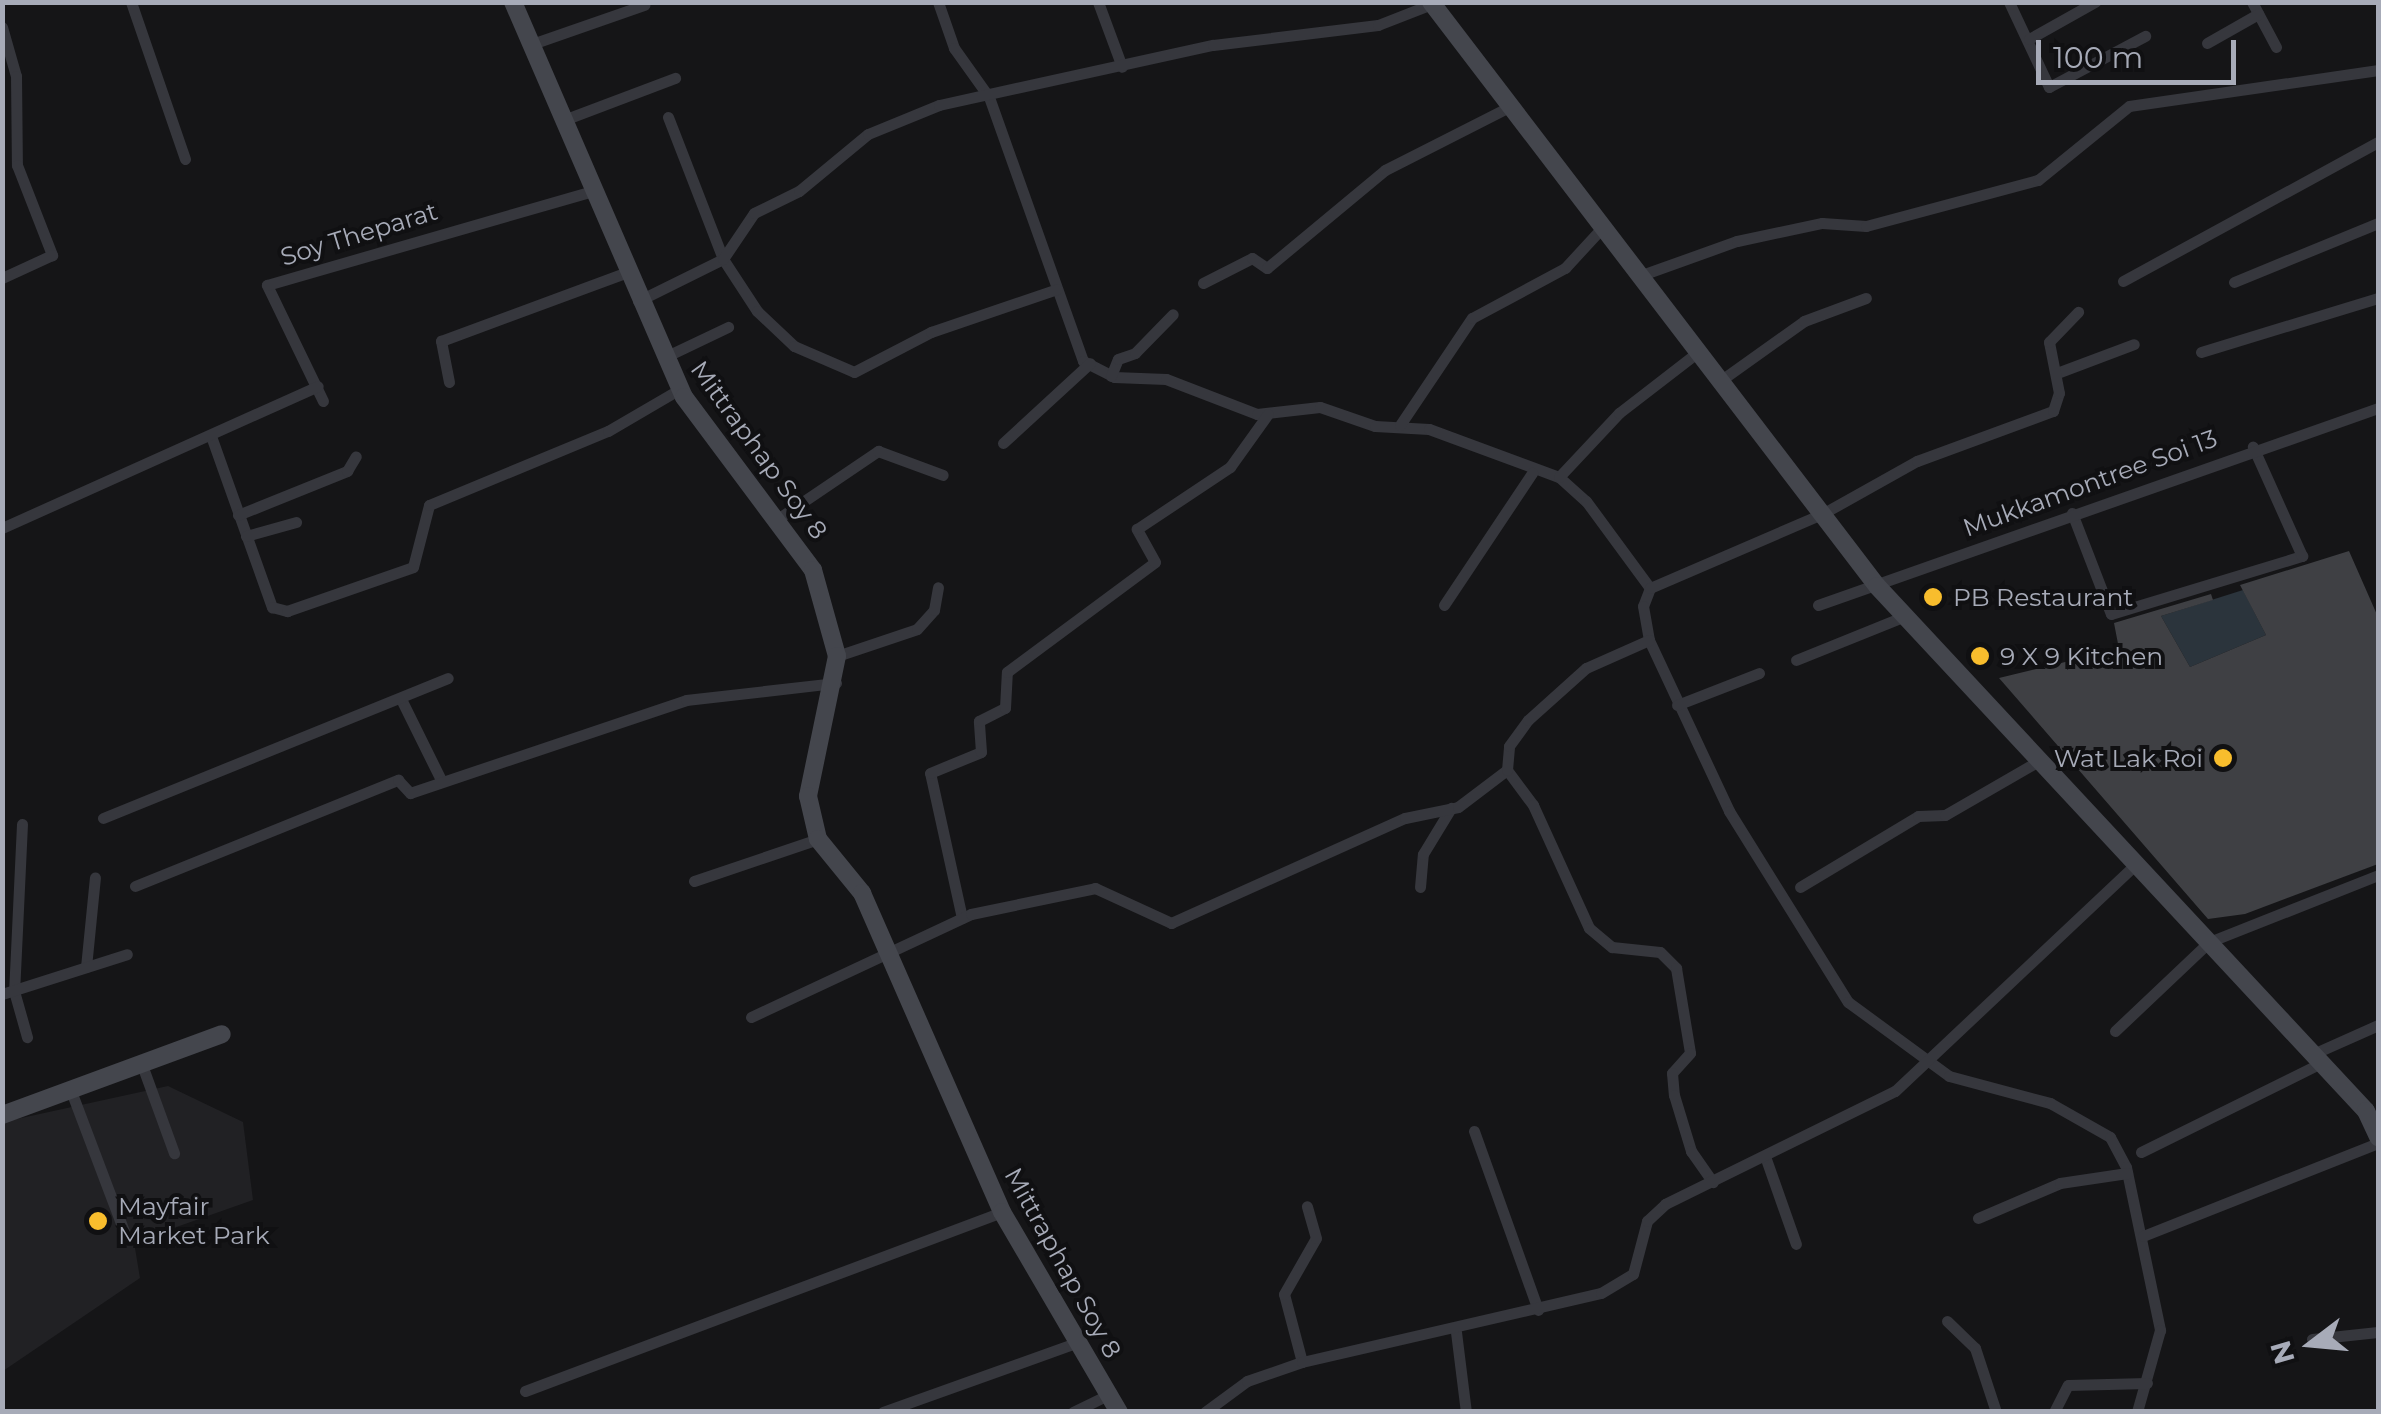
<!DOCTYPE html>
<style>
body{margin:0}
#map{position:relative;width:2381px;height:1414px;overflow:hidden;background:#151517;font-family:Montserrat,sans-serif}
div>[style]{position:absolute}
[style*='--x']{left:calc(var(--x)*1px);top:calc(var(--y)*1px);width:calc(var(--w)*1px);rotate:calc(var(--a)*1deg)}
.built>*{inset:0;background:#212124}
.water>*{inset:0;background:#2b343c}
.building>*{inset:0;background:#3f4044}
.street>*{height:11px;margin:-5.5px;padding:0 5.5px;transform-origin:5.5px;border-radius:5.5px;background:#36373d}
.secondary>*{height:18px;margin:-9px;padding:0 9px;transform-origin:9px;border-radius:9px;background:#44464d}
.dots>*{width:28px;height:28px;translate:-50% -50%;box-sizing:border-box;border:5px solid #101012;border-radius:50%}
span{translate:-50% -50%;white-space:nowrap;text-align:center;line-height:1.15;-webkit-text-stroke:8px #101012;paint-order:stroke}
.street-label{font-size:25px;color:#a7abb8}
.poi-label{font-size:25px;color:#a7abb8}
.left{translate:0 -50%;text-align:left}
.right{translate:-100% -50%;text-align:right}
.frame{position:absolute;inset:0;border:5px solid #a7abb8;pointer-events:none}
.north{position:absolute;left:2261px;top:1294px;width:100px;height:100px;-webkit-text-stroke:8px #101012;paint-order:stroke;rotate:254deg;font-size:28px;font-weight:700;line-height:40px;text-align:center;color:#a7abb8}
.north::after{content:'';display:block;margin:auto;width:35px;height:45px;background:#a7abb8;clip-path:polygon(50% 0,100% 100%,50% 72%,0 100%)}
.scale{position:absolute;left:2036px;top:40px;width:200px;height:45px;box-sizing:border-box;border:5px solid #a7abb8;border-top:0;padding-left:12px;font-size:30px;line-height:35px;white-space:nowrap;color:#a7abb8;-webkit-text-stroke:8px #101012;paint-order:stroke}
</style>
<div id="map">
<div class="built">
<i style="clip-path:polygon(168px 1086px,243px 1122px,253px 1200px,134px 1242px,140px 1278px,3px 1371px,3px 1122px)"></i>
</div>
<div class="water">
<i style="clip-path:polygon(2243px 590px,2266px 635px,2190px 667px,2161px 616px)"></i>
</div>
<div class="building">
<i style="clip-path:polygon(2349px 551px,2378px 617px,2378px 864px,2245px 914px,2208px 919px,1999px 678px,2119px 649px,2114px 623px,2211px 594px,2213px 600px,2161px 616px,2190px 667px,2266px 635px,2240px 585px)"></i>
</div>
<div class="street">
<i style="--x:131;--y:2;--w:166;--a:71"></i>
<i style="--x:938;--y:2;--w:49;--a:70.8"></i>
<i style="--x:954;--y:48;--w:60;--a:54.5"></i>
<i style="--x:989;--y:97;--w:280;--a:70.4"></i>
<i style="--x:1083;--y:361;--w:35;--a:27"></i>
<i style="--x:1114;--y:377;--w:52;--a:2.2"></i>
<i style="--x:1166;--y:379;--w:97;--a:21"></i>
<i style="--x:1257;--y:414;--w:63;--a:-6.3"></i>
<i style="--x:1320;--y:407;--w:58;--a:19.1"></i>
<i style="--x:1375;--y:426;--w:54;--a:3.2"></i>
<i style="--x:1429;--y:429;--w:139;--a:20.3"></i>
<i style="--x:1559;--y:477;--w:36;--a:42"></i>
<i style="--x:1586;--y:501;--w:108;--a:53.7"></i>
<i style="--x:1650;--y:588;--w:19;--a:111"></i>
<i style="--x:1643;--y:606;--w:35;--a:80"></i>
<i style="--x:1649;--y:640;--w:189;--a:64.9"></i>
<i style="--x:1729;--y:811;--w:225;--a:58.1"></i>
<i style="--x:1848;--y:1002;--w:125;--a:36.2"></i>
<i style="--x:1949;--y:1076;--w:105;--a:15"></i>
<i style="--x:2050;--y:1103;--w:69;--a:29.5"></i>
<i style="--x:2110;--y:1137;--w:34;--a:62"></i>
<i style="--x:2126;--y:1167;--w:167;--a:78.2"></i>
<i style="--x:2160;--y:1330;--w:85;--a:105.7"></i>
<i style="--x:1098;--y:2;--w:69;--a:69.7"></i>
<i style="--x:2009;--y:2;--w:94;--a:64.8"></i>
<i style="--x:2049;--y:87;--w:109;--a:-28"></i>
<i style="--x:2252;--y:2;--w:51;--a:61.9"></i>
<i style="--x:2;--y:27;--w:51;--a:74.1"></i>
<i style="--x:16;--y:76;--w:89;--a:89.4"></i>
<i style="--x:17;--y:165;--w:97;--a:68.7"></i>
<i style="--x:52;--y:255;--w:55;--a:155.3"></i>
<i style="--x:2029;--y:39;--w:76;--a:-29.3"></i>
<i style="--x:2207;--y:43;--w:59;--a:-29.6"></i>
<i style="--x:532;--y:44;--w:119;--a:-19.2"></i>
<i style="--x:668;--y:117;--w:152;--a:68.8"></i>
<i style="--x:723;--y:259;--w:62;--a:56.8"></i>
<i style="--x:757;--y:311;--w:51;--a:43.4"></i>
<i style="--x:794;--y:346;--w:65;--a:23.4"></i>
<i style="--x:854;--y:372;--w:87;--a:-27.5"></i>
<i style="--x:931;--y:332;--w:133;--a:-18.8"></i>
<i style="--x:561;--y:121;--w:122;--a:-20.7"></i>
<i style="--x:1639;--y:276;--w:104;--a:-19.7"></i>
<i style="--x:1737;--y:241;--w:87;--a:-12"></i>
<i style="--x:1822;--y:223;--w:44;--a:3.9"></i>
<i style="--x:1866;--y:226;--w:178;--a:-15"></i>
<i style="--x:2038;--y:180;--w:117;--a:-39.1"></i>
<i style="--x:2129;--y:106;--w:252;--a:-8.2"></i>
<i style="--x:2123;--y:281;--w:290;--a:-28.6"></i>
<i style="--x:2234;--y:282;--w:156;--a:-22.3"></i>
<i style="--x:1203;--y:283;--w:55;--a:-27"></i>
<i style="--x:1252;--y:258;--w:18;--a:34"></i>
<i style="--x:1267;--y:268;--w:153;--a:-39.7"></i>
<i style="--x:1385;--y:170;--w:141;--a:-26.9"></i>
<i style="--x:638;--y:301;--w:95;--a:-26.3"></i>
<i style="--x:723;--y:259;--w:55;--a:-56"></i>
<i style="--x:754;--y:213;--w:50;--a:-26.1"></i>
<i style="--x:799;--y:191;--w:89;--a:-39.6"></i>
<i style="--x:868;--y:134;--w:77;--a:-22.2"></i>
<i style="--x:939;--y:105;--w:280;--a:-12.4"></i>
<i style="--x:1213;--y:45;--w:166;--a:-6.9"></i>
<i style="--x:1378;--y:25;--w:58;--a:-21.3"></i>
<i style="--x:2201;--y:352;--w:185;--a:-17"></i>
<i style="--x:665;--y:357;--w:70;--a:-25.5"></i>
<i style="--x:2057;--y:373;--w:82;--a:-20.6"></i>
<i style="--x:1111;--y:376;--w:18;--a:-68"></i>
<i style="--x:1118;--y:359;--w:18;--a:-19"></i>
<i style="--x:1135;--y:353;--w:54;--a:-45.7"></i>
<i style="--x:1720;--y:381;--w:103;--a:-35.5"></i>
<i style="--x:1804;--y:321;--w:66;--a:-20.4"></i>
<i style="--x:449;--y:382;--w:42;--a:-101"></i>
<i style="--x:441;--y:341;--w:196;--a:-20.3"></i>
<i style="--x:323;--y:401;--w:129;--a:-115.8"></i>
<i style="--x:267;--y:285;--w:335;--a:-16.1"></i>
<i style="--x:1400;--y:425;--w:129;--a:-56.1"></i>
<i style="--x:1472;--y:318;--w:106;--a:-28.3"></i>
<i style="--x:1565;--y:268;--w:50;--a:-47.4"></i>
<i style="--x:211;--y:436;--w:182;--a:70.4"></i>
<i style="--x:272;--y:607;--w:16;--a:15"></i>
<i style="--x:287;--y:611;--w:133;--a:-19.2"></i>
<i style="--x:413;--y:567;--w:64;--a:-75.5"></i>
<i style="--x:429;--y:505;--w:194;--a:-22.5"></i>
<i style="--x:608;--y:431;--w:83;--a:-30.3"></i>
<i style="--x:1003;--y:443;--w:118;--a:-42.6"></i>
<i style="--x:1559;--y:477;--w:88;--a:-46.8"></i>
<i style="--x:1619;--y:413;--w:100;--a:-37.7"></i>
<i style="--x:2072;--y:513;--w:108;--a:68.9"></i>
<i style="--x:2111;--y:614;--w:200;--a:-16.9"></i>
<i style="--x:2302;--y:556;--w:120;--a:-114.2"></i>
<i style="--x:238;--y:515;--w:118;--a:-22"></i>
<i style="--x:347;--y:471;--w:17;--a:-59"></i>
<i style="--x:779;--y:518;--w:120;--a:-34.1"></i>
<i style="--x:878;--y:451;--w:69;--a:20.3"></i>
<i style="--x:2;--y:528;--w:346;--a:-24.2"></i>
<i style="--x:246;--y:536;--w:52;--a:-15.6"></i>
<i style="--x:1650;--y:588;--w:187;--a:-23.3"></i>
<i style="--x:1822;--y:514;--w:109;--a:-29.2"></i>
<i style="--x:1917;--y:461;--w:145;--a:-20.2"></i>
<i style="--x:2053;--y:411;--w:19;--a:-72"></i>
<i style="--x:2059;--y:393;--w:52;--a:-101.1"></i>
<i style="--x:2049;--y:342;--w:42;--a:-46"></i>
<i style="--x:1444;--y:605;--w:159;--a:-56.3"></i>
<i style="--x:1818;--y:605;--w:594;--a:-19.38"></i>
<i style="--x:837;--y:656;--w:84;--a:-18.6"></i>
<i style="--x:917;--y:629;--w:25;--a:-48"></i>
<i style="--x:934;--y:610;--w:23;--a:-80"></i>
<i style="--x:1796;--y:660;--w:118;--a:-22"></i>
<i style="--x:401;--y:699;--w:90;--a:63.7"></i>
<i style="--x:1677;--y:705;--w:88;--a:-21.3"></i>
<i style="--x:1507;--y:770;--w:44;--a:53.4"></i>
<i style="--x:1533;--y:805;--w:135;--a:65.5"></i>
<i style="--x:1589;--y:928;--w:30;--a:40"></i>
<i style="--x:1612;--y:947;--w:48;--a:5.9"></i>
<i style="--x:1660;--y:952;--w:23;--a:45"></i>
<i style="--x:1676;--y:968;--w:86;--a:80.6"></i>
<i style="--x:1690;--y:1053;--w:27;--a:132"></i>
<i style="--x:1672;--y:1073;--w:22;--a:85"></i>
<i style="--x:1674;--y:1095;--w:59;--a:73.1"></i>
<i style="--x:1691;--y:1151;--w:38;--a:55"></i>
<i style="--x:103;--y:818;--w:372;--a:-22.1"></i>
<i style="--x:22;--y:824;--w:167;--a:92.7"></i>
<i style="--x:14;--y:991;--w:48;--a:74.2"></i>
<i style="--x:694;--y:881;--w:131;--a:-18.7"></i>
<i style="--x:135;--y:886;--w:284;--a:-22"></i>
<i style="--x:398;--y:780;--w:18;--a:47"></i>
<i style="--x:410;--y:793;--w:291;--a:-18.6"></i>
<i style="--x:686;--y:700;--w:151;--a:-6.5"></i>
<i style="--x:1420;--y:887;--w:33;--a:-85"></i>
<i style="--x:1423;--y:854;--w:54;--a:-58.7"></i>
<i style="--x:1800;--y:887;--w:138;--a:-31"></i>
<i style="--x:1918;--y:816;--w:27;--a:-2"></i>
<i style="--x:1945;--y:815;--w:112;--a:-30"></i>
<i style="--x:962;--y:918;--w:148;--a:-102.4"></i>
<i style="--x:930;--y:773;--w:55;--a:-22.4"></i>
<i style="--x:981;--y:752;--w:31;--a:-94"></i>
<i style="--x:979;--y:721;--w:29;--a:-27"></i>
<i style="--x:1005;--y:708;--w:36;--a:-87"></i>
<i style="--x:1007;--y:672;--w:184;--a:-36.6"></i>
<i style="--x:1155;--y:562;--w:38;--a:-119"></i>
<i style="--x:1137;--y:529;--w:112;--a:-33.7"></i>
<i style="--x:1230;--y:467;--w:65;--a:-54.4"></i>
<i style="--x:86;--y:967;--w:90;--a:-84.3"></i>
<i style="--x:2;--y:994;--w:131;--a:-17.7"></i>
<i style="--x:751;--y:1017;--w:243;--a:-25.1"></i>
<i style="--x:971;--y:914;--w:127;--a:-11.8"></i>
<i style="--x:1095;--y:888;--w:84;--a:24.7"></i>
<i style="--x:1171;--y:923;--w:256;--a:-24.2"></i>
<i style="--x:1405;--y:818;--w:54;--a:-11.7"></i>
<i style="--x:1458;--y:807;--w:61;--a:-37.1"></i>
<i style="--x:1507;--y:770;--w:24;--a:-85"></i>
<i style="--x:1509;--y:746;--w:32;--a:-54"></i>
<i style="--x:1528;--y:720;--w:78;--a:-41.9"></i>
<i style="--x:1586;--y:668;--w:69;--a:-24"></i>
<i style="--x:2115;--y:1031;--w:129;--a:-43.4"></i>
<i style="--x:2209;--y:942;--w:182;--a:-21.6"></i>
<i style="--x:2313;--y:1054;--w:71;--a:-24"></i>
<i style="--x:142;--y:1065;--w:94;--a:70"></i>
<i style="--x:71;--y:1091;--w:158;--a:69.3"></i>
<i style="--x:1474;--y:1131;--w:190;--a:70.3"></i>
<i style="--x:2141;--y:1152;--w:201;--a:-26.3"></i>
<i style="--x:1766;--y:1159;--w:90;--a:70.6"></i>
<i style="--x:1978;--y:1218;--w:89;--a:-23.1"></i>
<i style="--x:2060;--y:1183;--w:68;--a:-8.5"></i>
<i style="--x:2143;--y:1236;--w:253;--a:-21.6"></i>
<i style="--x:1947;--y:1321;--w:39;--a:44"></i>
<i style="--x:1975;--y:1348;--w:67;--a:71.8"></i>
<i style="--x:1456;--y:1332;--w:81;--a:82.9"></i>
<i style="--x:2312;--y:1339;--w:66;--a:-6.1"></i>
<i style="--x:1302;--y:1362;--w:70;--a:-104.8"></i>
<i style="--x:1284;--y:1294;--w:64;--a:-60.3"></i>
<i style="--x:1316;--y:1238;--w:33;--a:-106"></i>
<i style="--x:525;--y:1391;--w:509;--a:-20.57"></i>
<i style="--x:883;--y:1412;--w:205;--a:-19.7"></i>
<i style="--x:1073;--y:1412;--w:39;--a:-26"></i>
<i style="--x:1205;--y:1412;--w:52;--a:-36.4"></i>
<i style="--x:1247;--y:1381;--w:58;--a:-19.1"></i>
<i style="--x:1302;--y:1362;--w:307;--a:-13"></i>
<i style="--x:1601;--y:1293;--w:37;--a:-31"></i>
<i style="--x:1633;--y:1274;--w:55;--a:-75.2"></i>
<i style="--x:1647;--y:1221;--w:25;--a:-43"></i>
<i style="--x:1665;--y:1204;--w:256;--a:-26.2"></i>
<i style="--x:1895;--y:1091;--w:334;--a:-43.3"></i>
<i style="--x:2054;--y:1412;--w:30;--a:-63"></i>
<i style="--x:2068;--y:1385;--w:79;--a:-1.5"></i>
</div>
<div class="secondary">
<i style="--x:513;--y:2;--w:430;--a:66.6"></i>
<i style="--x:684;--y:397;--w:216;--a:53.3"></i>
<i style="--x:813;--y:570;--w:89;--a:74.4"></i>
<i style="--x:837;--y:656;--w:143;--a:101.7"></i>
<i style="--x:808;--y:796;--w:44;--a:76.9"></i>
<i style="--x:818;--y:839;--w:70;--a:50.8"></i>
<i style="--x:862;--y:893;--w:348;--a:66.3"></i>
<i style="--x:1002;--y:1212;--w:232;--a:59.7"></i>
<i style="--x:1431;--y:2;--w:735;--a:52.63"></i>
<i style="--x:1877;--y:586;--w:717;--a:47.03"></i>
<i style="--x:2366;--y:1111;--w:29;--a:65"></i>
<i style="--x:2;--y:1115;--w:234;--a:-20.2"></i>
</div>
<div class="dots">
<i style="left:1933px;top:597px;background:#f8bd2d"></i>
<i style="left:1980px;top:656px;background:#f8bd2d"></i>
<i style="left:2223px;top:758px;background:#f8bd2d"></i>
<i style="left:98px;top:1221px;background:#f8bd2d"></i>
</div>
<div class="street-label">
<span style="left:359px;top:234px;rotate:-17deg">Soy Theparat</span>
<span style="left:759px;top:450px;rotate:54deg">Mittraphap Soy 8</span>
<span style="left:2090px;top:483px;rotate:-20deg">Mukkamontree Soi 13</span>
<span style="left:1063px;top:1263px;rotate:61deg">Mittraphap Soy 8</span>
</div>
<div class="poi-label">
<span class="left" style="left:1953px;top:597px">PB Restaurant</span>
<span class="left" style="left:2000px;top:656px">9 X 9 Kitchen</span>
<span class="right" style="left:2203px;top:758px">Wat Lak Roi</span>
<span class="left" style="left:118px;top:1221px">Mayfair<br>Market Park</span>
</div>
<div class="frame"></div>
<div class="north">N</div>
<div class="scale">100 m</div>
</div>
